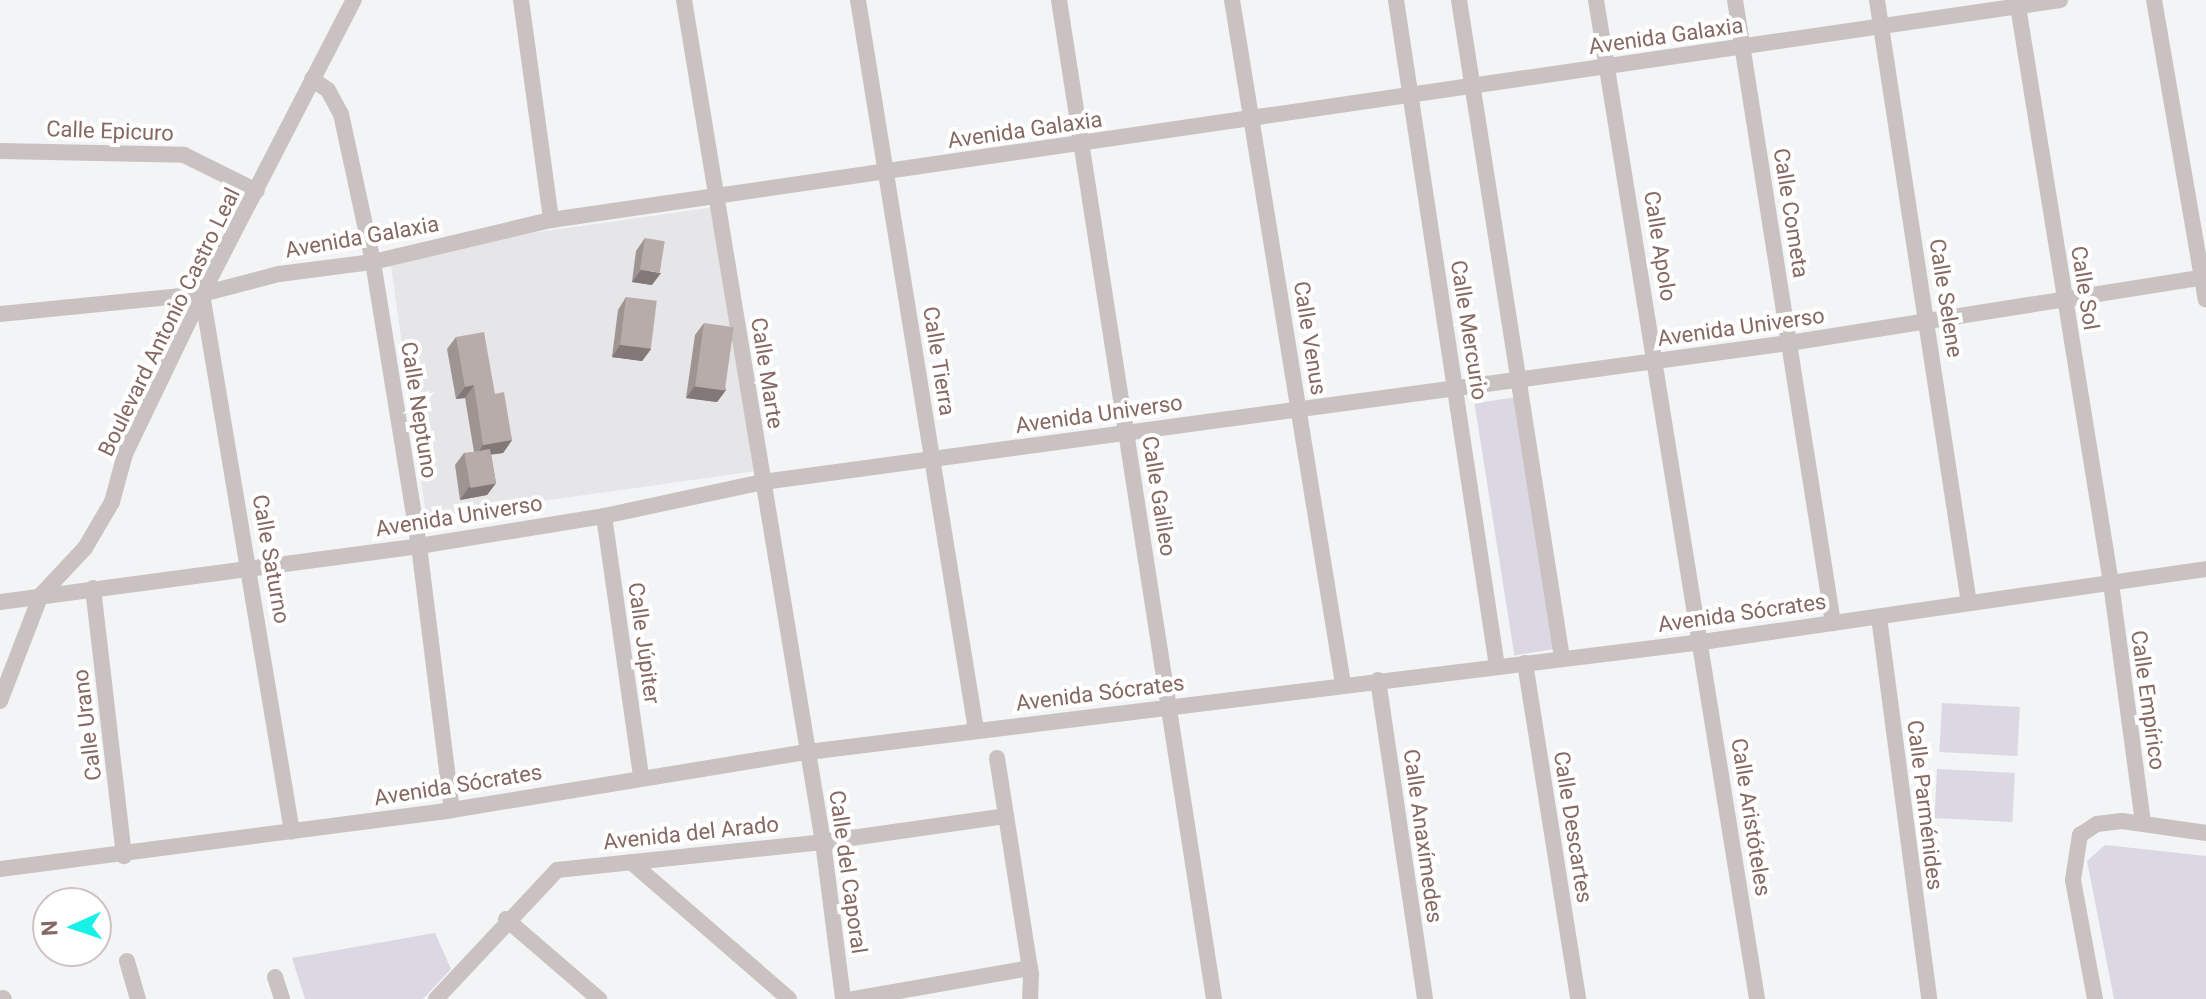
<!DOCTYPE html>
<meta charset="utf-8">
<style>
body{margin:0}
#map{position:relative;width:2206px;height:999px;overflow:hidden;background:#f2f4f6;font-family:Roboto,sans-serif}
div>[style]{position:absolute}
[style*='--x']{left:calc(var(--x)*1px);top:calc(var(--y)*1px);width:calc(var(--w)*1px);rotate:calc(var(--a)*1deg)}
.built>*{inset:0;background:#e6e5e7;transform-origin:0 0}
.green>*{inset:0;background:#dcd8e3;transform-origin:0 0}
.minor>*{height:16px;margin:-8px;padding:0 8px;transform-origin:8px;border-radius:8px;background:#c9c2c0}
.wall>*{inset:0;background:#9e9492}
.shaded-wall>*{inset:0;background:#817877}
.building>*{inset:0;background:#b8acaa;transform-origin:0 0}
span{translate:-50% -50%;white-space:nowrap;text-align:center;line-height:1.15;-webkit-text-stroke:8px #fff;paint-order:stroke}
.street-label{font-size:22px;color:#866963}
.north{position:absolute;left:32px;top:887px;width:80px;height:80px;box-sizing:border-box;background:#fff;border:2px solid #cfc3c1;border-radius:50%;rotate:267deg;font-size:22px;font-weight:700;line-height:32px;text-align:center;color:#866963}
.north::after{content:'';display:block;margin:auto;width:28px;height:36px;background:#18f1e7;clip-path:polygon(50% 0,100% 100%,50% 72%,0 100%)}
</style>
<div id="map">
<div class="built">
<i style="left:716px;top:207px;width:267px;height:330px;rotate:82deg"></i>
</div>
<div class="green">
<i style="left:1516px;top:397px;width:255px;height:42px;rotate:81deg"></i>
<i style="left:1942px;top:703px;width:78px;height:49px;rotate:3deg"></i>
<i style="left:1937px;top:769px;width:78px;height:49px;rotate:3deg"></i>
<i style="clip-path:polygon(2105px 845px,2206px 856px,2206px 999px,2114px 999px,2087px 861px)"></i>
<i style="clip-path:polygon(435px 933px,451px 969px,423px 999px,305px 999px,292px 958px)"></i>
</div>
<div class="minor">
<i style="--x:521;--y:0;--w:222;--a:82.2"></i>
<i style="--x:684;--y:0;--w:853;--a:80.63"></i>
<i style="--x:823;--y:842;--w:158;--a:82.7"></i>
<i style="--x:858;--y:0;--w:739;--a:80.82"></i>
<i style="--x:1059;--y:0;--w:1011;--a:81.18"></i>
<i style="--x:1232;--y:0;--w:693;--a:80.78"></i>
<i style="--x:1396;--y:0;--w:674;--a:81.38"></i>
<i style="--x:1459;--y:0;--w:666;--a:81.1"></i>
<i style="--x:1596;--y:0;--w:1012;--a:80.84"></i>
<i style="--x:1735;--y:0;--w:631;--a:81.06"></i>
<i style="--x:1877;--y:0;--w:610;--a:81.33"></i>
<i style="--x:2017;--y:0;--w:591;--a:80.84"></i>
<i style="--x:2111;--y:583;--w:241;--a:82.4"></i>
<i style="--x:2154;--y:0;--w:304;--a:80.2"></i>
<i style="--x:312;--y:79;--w:19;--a:35"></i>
<i style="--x:328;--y:90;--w:27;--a:62"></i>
<i style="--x:341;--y:114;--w:151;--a:77.8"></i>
<i style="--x:373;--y:262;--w:288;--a:80.8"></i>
<i style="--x:419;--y:546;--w:266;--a:82.9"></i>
<i style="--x:0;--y:151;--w:184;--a:1.2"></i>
<i style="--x:184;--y:155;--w:81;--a:26.3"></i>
<i style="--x:202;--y:294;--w:545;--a:80.5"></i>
<i style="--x:0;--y:314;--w:203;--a:-5.7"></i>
<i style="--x:202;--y:294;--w:80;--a:-14.6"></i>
<i style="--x:279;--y:274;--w:95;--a:-7.3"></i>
<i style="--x:373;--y:262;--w:183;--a:-13.3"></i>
<i style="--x:551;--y:220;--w:1525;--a:-8.29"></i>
<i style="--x:604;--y:516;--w:263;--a:81.9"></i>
<i style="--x:93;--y:588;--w:270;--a:83.4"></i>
<i style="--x:0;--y:602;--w:423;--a:-7.6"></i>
<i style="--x:419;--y:546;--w:187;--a:-9.2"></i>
<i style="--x:604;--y:516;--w:163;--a:-12.1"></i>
<i style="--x:763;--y:482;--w:1035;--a:-7.72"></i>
<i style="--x:1789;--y:343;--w:422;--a:-9"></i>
<i style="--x:1879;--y:617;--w:385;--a:82.5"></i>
<i style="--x:1525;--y:663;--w:340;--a:81"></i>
<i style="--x:1378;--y:680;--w:322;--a:81.6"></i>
<i style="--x:0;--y:701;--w:114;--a:-68.9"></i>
<i style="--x:41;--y:595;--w:64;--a:-46.9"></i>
<i style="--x:85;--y:548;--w:53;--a:-59.6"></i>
<i style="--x:112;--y:502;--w:50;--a:-74.8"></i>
<i style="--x:125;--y:454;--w:178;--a:-64.3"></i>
<i style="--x:202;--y:294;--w:331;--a:-62.7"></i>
<i style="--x:997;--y:758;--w:219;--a:81.1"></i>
<i style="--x:1031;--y:974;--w:25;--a:92"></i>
<i style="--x:631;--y:862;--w:209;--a:40.9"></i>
<i style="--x:0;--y:869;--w:456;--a:-7.4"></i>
<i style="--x:452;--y:810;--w:361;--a:-9.3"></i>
<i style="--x:808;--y:752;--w:901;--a:-7.01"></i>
<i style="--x:1702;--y:642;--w:509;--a:-8.24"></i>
<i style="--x:506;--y:919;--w:123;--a:40.7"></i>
<i style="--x:127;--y:961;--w:40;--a:74"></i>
<i style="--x:275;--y:977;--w:23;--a:72"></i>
<i style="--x:3;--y:998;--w:1;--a:45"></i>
<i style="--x:436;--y:999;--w:177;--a:-46.8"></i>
<i style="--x:557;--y:870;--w:267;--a:-6"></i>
<i style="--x:823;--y:842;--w:184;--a:-8.1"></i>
<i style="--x:854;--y:999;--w:179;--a:-10"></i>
<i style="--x:2095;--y:999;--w:121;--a:-100.5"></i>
<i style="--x:2073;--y:880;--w:46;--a:-81.2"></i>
<i style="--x:2080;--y:835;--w:20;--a:-33"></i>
<i style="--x:2097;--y:824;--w:25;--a:-7"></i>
<i style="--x:2122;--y:821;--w:85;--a:8.1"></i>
</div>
<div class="wall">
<i style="clip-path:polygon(645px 238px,652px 285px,632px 282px,636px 251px)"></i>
<i style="clip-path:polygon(626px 297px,651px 349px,642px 361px,612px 357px,618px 310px)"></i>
<i style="clip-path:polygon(704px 323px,726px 390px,717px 402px,686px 398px,695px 335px)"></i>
<i style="clip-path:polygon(456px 337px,495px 394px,512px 440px,503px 453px,491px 454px,496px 483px,487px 495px,460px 500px,455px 465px,464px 453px,474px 452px,465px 398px,456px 399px,447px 349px)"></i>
</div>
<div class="shaded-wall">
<i style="clip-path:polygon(641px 270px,661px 273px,652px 285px,632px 282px)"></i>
<i style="clip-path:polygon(620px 345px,651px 349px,642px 361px,612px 357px)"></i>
<i style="clip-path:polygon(474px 385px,465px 398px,456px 399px,465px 387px)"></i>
<i style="clip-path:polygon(695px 386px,726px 390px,717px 402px,686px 398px)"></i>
<i style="clip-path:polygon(512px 440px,503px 453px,475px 457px,483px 445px)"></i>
<i style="clip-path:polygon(496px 483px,487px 495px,460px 500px,469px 487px)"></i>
</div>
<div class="building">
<i style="left:645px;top:238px;width:20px;height:32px;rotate:9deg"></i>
<i style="left:626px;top:297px;width:31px;height:48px;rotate:7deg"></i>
<i style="left:704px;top:323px;width:30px;height:64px;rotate:8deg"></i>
<i style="clip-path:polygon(484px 332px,495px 394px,504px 392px,512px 440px,483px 445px,474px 385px,465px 387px,456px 337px)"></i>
<i style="left:490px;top:449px;width:35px;height:26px;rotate:80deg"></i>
</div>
<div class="street-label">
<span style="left:1666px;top:36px;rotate:-8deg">Avenida Galaxia</span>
<span style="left:1025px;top:130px;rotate:-8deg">Avenida Galaxia</span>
<span style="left:110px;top:131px;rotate:2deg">Calle Epicuro</span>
<span style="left:1791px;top:213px;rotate:81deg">Calle Cometa</span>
<span style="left:362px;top:237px;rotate:-10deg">Avenida Galaxia</span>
<span style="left:1660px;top:246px;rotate:81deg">Calle Apolo</span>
<span style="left:2085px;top:288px;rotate:81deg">Calle Sol</span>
<span style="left:1946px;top:298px;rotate:81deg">Calle Selene</span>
<span style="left:169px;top:322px;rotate:-64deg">Boulevard Antonio Castro Leal</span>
<span style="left:1741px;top:327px;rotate:-8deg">Avenida Universo</span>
<span style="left:1469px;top:330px;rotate:81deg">Calle Mercurio</span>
<span style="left:1310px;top:338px;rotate:81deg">Calle Venus</span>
<span style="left:939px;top:361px;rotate:81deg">Calle Tierra</span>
<span style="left:767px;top:373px;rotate:81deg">Calle Marte</span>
<span style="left:419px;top:410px;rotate:81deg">Calle Neptuno</span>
<span style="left:1099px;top:414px;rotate:-8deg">Avenida Universo</span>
<span style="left:1159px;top:496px;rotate:81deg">Calle Galileo</span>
<span style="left:459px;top:516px;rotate:-9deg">Avenida Universo</span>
<span style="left:271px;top:559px;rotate:80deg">Calle Saturno</span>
<span style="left:1742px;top:613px;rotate:-8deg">Avenida Sócrates</span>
<span style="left:644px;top:643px;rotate:82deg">Calle Júpiter</span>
<span style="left:1100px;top:693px;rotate:-7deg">Avenida Sócrates</span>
<span style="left:2148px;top:700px;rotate:82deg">Calle Empírico</span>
<span style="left:87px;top:725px;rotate:-97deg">Calle Urano</span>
<span style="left:458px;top:785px;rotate:-9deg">Avenida Sócrates</span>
<span style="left:1925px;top:805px;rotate:83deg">Calle Parménides</span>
<span style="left:1751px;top:817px;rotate:81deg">Calle Aristóteles</span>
<span style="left:1573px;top:827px;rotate:81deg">Calle Descartes</span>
<span style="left:691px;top:833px;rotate:-6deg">Avenida del Arado</span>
<span style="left:1423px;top:836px;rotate:82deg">Calle Anaxímedes</span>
<span style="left:848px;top:872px;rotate:82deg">Calle del Caporal</span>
</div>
<div class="north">N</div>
</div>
